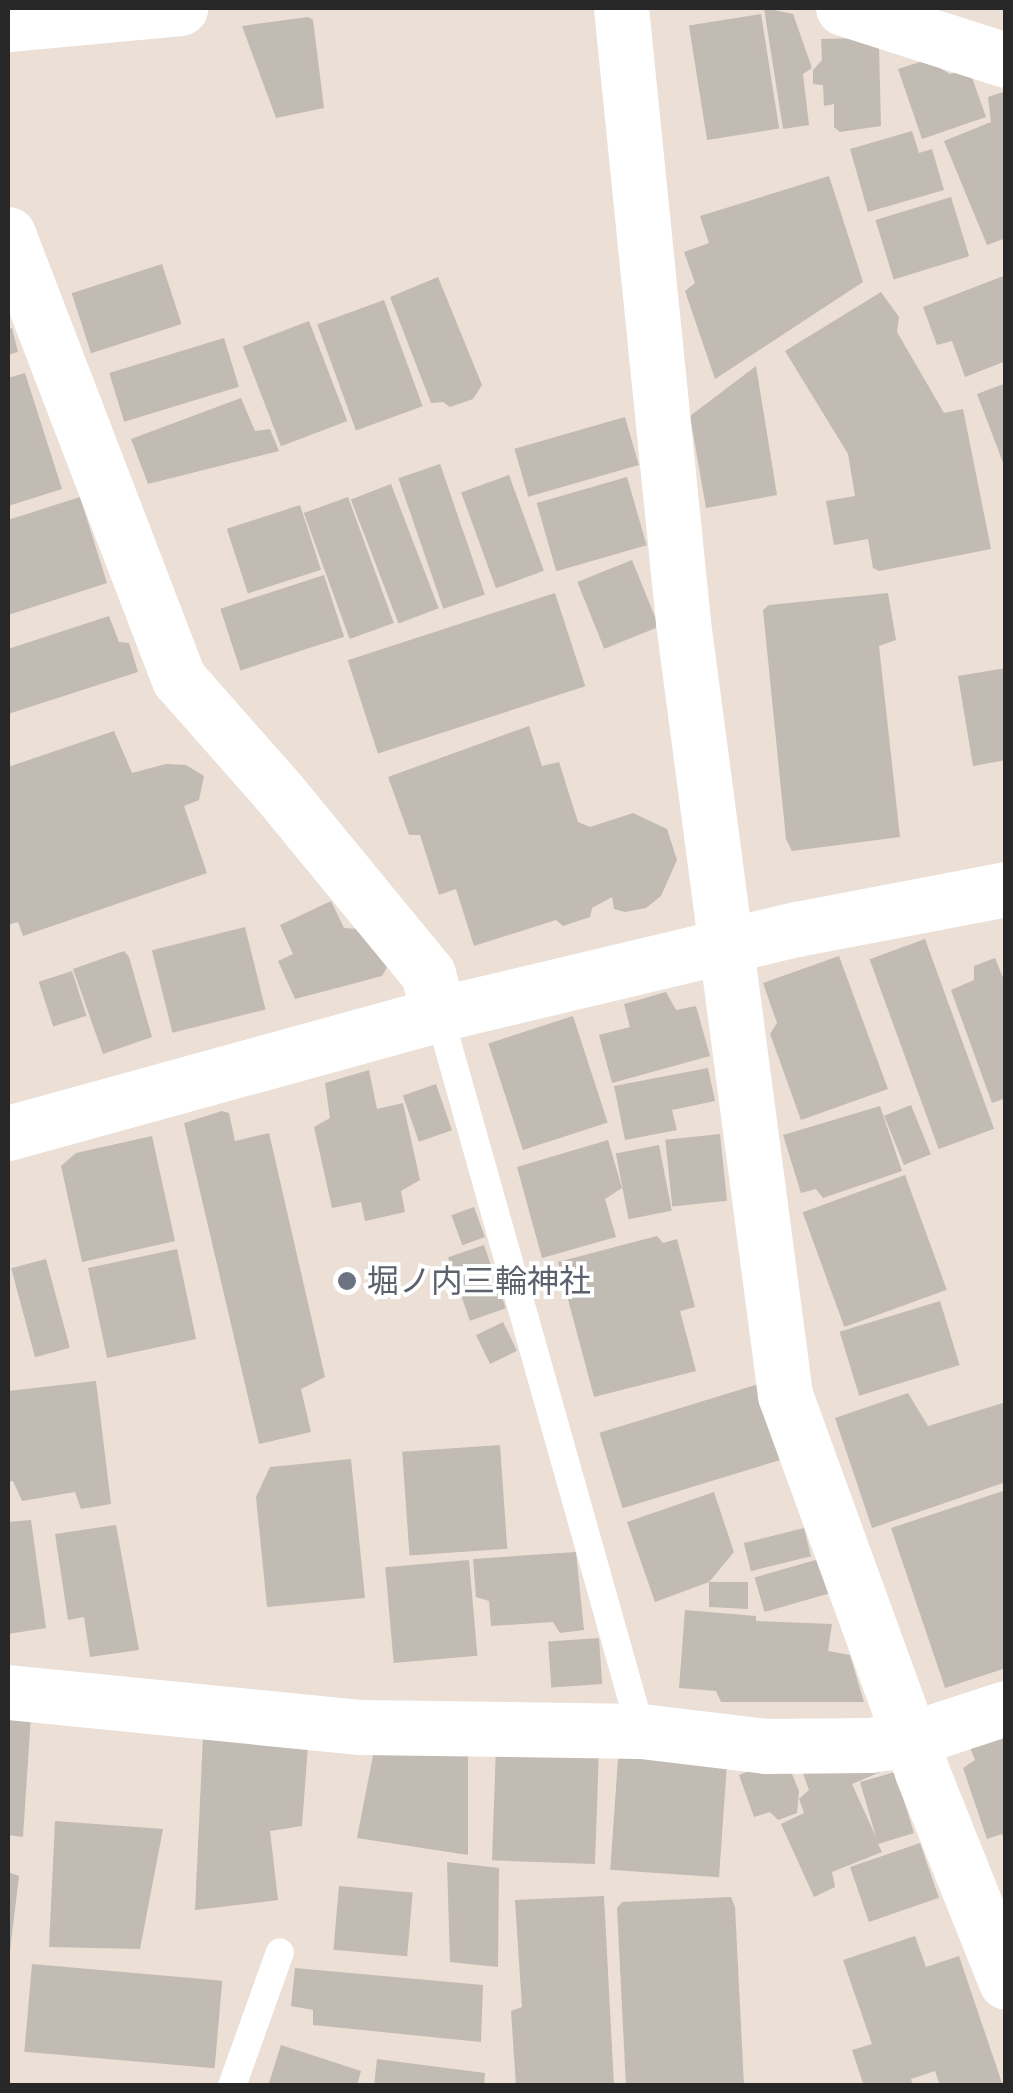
<!DOCTYPE html>
<meta charset="utf-8">
<style>
body{margin:0}
#map{position:relative;width:1013px;height:2093px;overflow:hidden;background:#ebdfd6;font-family:"Public Sans","Noto Sans JP",sans-serif}
div>[style]{position:absolute}
[style*='--x']{left:calc(var(--x)*1px);top:calc(var(--y)*1px);width:calc(var(--w)*1px);rotate:calc(var(--a)*1deg)}
.building>*{inset:0;background:#c2bbb3;transform-origin:0 0}
.service>*{height:28px;margin:-14px;padding:0 14px;transform-origin:14px;border-radius:14px;background:#fff}
.minor>*{height:55px;margin:-27.5px;padding:0 27.5px;transform-origin:27.5px;border-radius:27.5px;background:#fff}
.dots>*{width:28px;height:28px;translate:-50% -50%;box-sizing:border-box;border:5px solid #fff;border-radius:50%}
span{translate:-50% -50%;white-space:nowrap;text-align:center;line-height:1.15;-webkit-text-stroke:8px #fff;paint-order:stroke}
.worship-label{font-size:32px;color:#5b616d}
.left{translate:0 -50%;text-align:left}
.frame{position:absolute;inset:0;border:10px solid #272727;pointer-events:none}
</style>
<div id="map">
<div class="building">
<i style="clip-path:polygon(764px 8px,793px 14px,812px 68px,803px 74px,809px 125px,783px 129px)"></i>
<i style="left:761px;top:14px;width:116px;height:73px;rotate:81deg"></i>
<i style="clip-path:polygon(308px 17px,313px 20px,324px 108px,276px 118px,242px 26px)"></i>
<i style="clip-path:polygon(862px 38px,879px 47px,881px 126px,840px 132px,834px 127px,834px 104px,824px 106px,823px 85px,813px 84px,813px 70px,822px 60px,821px 39px)"></i>
<i style="clip-path:polygon(926px 60px,950px 74px,969px 69px,986px 117px,922px 139px,898px 69px)"></i>
<i style="clip-path:polygon(1006px 91px,1006px 238px,987px 245px,944px 141px,991px 122px,988px 97px)"></i>
<i style="clip-path:polygon(912px 131px,919px 153px,932px 149px,944px 190px,868px 212px,850px 149px)"></i>
<i style="clip-path:polygon(829px 176px,863px 282px,715px 379px,685px 291px,695px 283px,684px 252px,709px 243px,700px 216px)"></i>
<i style="left:951px;top:197px;width:62px;height:79px;rotate:73deg"></i>
<i style="left:162px;top:264px;width:63px;height:95px;rotate:72deg"></i>
<i style="clip-path:polygon(1006px 275px,1006px 361px,965px 377px,952px 341px,937px 345px,923px 307px)"></i>
<i style="clip-path:polygon(438px 277px,482px 385px,473px 399px,450px 407px,443px 402px,431px 403px,390px 297px)"></i>
<i style="clip-path:polygon(881px 292px,899px 317px,897px 332px,944px 413px,963px 409px,991px 549px,879px 571px,873px 568px,868px 539px,834px 545px,826px 501px,855px 496px,848px 454px,785px 351px)"></i>
<i style="left:384px;top:300px;width:113px;height:71px;rotate:70deg"></i>
<i style="left:309px;top:321px;width:107px;height:71px;rotate:69deg"></i>
<i style="clip-path:polygon(12px 328px,18px 352px,8px 355px,8px 329px)"></i>
<i style="left:224px;top:338px;width:51px;height:120px;rotate:73deg"></i>
<i style="clip-path:polygon(756px 366px,777px 495px,706px 508px,690px 416px)"></i>
<i style="clip-path:polygon(25px 373px,62px 489px,8px 506px,8px 378px)"></i>
<i style="clip-path:polygon(1006px 383px,1006px 468px,1005px 468px,977px 394px)"></i>
<i style="clip-path:polygon(241px 398px,255px 431px,270px 429px,279px 451px,148px 484px,131px 439px)"></i>
<i style="left:625px;top:417px;width:50px;height:115px;rotate:74deg"></i>
<i style="left:440px;top:464px;width:138px;height:44px;rotate:71deg"></i>
<i style="left:509px;top:475px;width:102px;height:51px;rotate:70deg"></i>
<i style="left:627px;top:477px;width:71px;height:94px;rotate:74deg"></i>
<i style="left:391px;top:484px;width:133px;height:43px;rotate:69deg"></i>
<i style="clip-path:polygon(80px 497px,107px 583px,8px 615px,8px 520px)"></i>
<i style="left:348px;top:497px;width:134px;height:47px;rotate:70deg"></i>
<i style="left:300px;top:505px;width:68px;height:77px;rotate:72deg"></i>
<i style="left:632px;top:560px;width:72px;height:59px;rotate:68deg"></i>
<i style="left:324px;top:575px;width:65px;height:109px;rotate:72deg"></i>
<i style="left:555px;top:593px;width:98px;height:218px;rotate:72deg"></i>
<i style="clip-path:polygon(888px 593px,896px 640px,879px 646px,900px 837px,792px 851px,786px 839px,763px 610px,769px 605px)"></i>
<i style="clip-path:polygon(109px 616px,119px 642px,129px 643px,138px 672px,8px 714px,8px 649px)"></i>
<i style="clip-path:polygon(1006px 668px,1006px 760px,973px 766px,958px 676px)"></i>
<i style="clip-path:polygon(529px 726px,542px 766px,559px 762px,578px 822px,590px 827px,633px 813px,667px 829px,677px 860px,661px 896px,646px 908px,625px 912px,614px 909px,612px 897px,592px 908px,590px 917px,563px 926px,556px 920px,474px 946px,456px 889px,439px 895px,420px 835px,409px 835px,388px 777px)"></i>
<i style="clip-path:polygon(114px 731px,132px 773px,166px 764px,186px 765px,204px 776px,199px 800px,184px 806px,207px 873px,23px 936px,18px 922px,8px 925px,8px 767px)"></i>
<i style="clip-path:polygon(331px 901px,344px 928px,358px 929px,387px 967px,382px 976px,295px 999px,278px 961px,293px 954px,280px 925px)"></i>
<i style="left:245px;top:927px;width:85px;height:96px;rotate:76deg"></i>
<i style="left:925px;top:939px;width:202px;height:59px;rotate:70deg"></i>
<i style="clip-path:polygon(124px 951px,129px 957px,152px 1037px,103px 1054px,73px 969px)"></i>
<i style="clip-path:polygon(839px 956px,888px 1089px,801px 1120px,770px 1034px,777px 1023px,763px 983px)"></i>
<i style="clip-path:polygon(995px 958px,1006px 985px,1006px 1098px,992px 1103px,951px 990px,974px 980px,974px 966px)"></i>
<i style="left:72px;top:971px;width:47px;height:35px;rotate:72deg"></i>
<i style="clip-path:polygon(666px 992px,676px 1010px,696px 1006px,710px 1056px,612px 1083px,599px 1035px,630px 1027px,624px 1004px)"></i>
<i style="left:573px;top:1016px;width:112px;height:89px;rotate:72deg"></i>
<i style="clip-path:polygon(708px 1068px,715px 1101px,672px 1110px,677px 1130px,625px 1140px,614px 1086px)"></i>
<i style="clip-path:polygon(369px 1070px,377px 1109px,403px 1103px,420px 1180px,401px 1191px,405px 1212px,365px 1221px,361px 1202px,332px 1208px,314px 1127px,330px 1118px,325px 1083px)"></i>
<i style="left:436px;top:1084px;width:49px;height:35px;rotate:71deg"></i>
<i style="left:911px;top:1105px;width:53px;height:29px;rotate:68deg"></i>
<i style="clip-path:polygon(880px 1106px,902px 1171px,823px 1198px,816px 1189px,801px 1193px,783px 1135px)"></i>
<i style="clip-path:polygon(222px 1111px,229px 1113px,235px 1141px,269px 1133px,325px 1377px,301px 1389px,311px 1432px,259px 1444px,184px 1123px)"></i>
<i style="left:720px;top:1134px;width:67px;height:55px;rotate:84deg"></i>
<i style="clip-path:polygon(152px 1136px,175px 1241px,82px 1262px,61px 1166px,76px 1153px)"></i>
<i style="clip-path:polygon(608px 1140px,622px 1188px,605px 1199px,616px 1237px,542px 1258px,517px 1167px)"></i>
<i style="left:659px;top:1145px;width:67px;height:44px;rotate:79deg"></i>
<i style="left:905px;top:1175px;width:122px;height:109px;rotate:70deg"></i>
<i style="left:474px;top:1207px;width:32px;height:24px;rotate:70deg"></i>
<i style="clip-path:polygon(657px 1236px,663px 1243px,677px 1239px,695px 1307px,680px 1311px,696px 1371px,594px 1397px,558px 1262px)"></i>
<i style="left:484px;top:1245px;width:67px;height:38px;rotate:71deg"></i>
<i style="left:177px;top:1249px;width:92px;height:91px;rotate:78deg"></i>
<i style="left:46px;top:1259px;width:92px;height:36px;rotate:75deg"></i>
<i style="left:940px;top:1301px;width:67px;height:105px;rotate:73deg"></i>
<i style="left:503px;top:1322px;width:32px;height:30px;rotate:64deg"></i>
<i style="clip-path:polygon(96px 1381px,111px 1504px,81px 1509px,75px 1492px,22px 1501px,13px 1481px,8px 1482px,8px 1391px)"></i>
<i style="left:762px;top:1383px;width:79px;height:170px;rotate:73deg"></i>
<i style="clip-path:polygon(908px 1393px,928px 1426px,1006px 1402px,1006px 1482px,872px 1528px,835px 1418px)"></i>
<i style="left:500px;top:1445px;width:104px;height:98px;rotate:86deg"></i>
<i style="clip-path:polygon(351px 1459px,365px 1598px,267px 1607px,256px 1497px,270px 1467px)"></i>
<i style="clip-path:polygon(1006px 1490px,1006px 1668px,945px 1688px,891px 1528px)"></i>
<i style="clip-path:polygon(714px 1492px,734px 1552px,709px 1582px,748px 1582px,748px 1609px,709px 1607px,709px 1582px,655px 1602px,627px 1522px)"></i>
<i style="clip-path:polygon(31px 1520px,46px 1628px,8px 1634px,8px 1522px)"></i>
<i style="clip-path:polygon(116px 1525px,139px 1650px,90px 1657px,84px 1617px,68px 1620px,55px 1534px)"></i>
<i style="left:804px;top:1528px;width:29px;height:62px;rotate:76deg"></i>
<i style="clip-path:polygon(576px 1552px,584px 1630px,560px 1633px,553px 1622px,491px 1626px,489px 1601px,476px 1597px,473px 1559px)"></i>
<i style="left:819px;top:1559px;width:36px;height:67px;rotate:74deg"></i>
<i style="left:469px;top:1560px;width:96px;height:84px;rotate:85deg"></i>
<i style="clip-path:polygon(685px 1610px,756px 1616px,756px 1621px,832px 1624px,828px 1651px,850px 1655px,864px 1702px,721px 1702px,716px 1691px,679px 1688px)"></i>
<i style="left:599px;top:1638px;width:46px;height:51px;rotate:86deg"></i>
<i style="clip-path:polygon(8px 1713px,31px 1715px,23px 1837px,8px 1835px)"></i>
<i style="clip-path:polygon(1006px 1728px,1006px 1841px,1005px 1841px,1002px 1834px,987px 1839px,963px 1768px,975px 1760px,967px 1740px)"></i>
<i style="clip-path:polygon(203px 1736px,308px 1746px,302px 1826px,270px 1831px,278px 1900px,195px 1910px)"></i>
<i style="clip-path:polygon(376px 1740px,468px 1751px,468px 1855px,357px 1838px)"></i>
<i style="left:619px;top:1745px;width:109px;height:125px;rotate:4deg"></i>
<i style="left:599px;top:1748px;width:116px;height:103px;rotate:92deg"></i>
<i style="clip-path:polygon(831px 1756px,835px 1773px,879px 1759px,885px 1770px,852px 1784px,876px 1837px,860px 1782px,895px 1772px,914px 1833px,878px 1844px,882px 1852px,832px 1872px,835px 1887px,814px 1897px,781px 1824px,804px 1813px,799px 1799px,809px 1790px,800px 1765px)"></i>
<i style="clip-path:polygon(785px 1757px,799px 1791px,797px 1813px,778px 1820px,770px 1812px,754px 1817px,739px 1775px)"></i>
<i style="clip-path:polygon(55px 1821px,163px 1829px,140px 1949px,49px 1947px)"></i>
<i style="left:920px;top:1843px;width:58px;height:74px;rotate:71deg"></i>
<i style="clip-path:polygon(447px 1862px,499px 1868px,498px 1967px,450px 1962px)"></i>
<i style="clip-path:polygon(8px 1872px,19px 1876px,10px 1951px,8px 1951px)"></i>
<i style="left:339px;top:1886px;width:74px;height:64px;rotate:5deg"></i>
<i style="clip-path:polygon(604px 1896px,614px 2086px,516px 2086px,511px 2011px,522px 2007px,515px 1900px)"></i>
<i style="clip-path:polygon(731px 1897px,735px 1907px,744px 2086px,626px 2086px,617px 1908px,622px 1902px)"></i>
<i style="clip-path:polygon(915px 1936px,926px 1967px,959px 1956px,1003px 2086px,940px 2086px,935px 2071px,911px 2079px,913px 2086px,864px 2086px,852px 2050px,872px 2044px,843px 1960px)"></i>
<i style="left:32px;top:1964px;width:191px;height:88px;rotate:5deg"></i>
<i style="clip-path:polygon(295px 1968px,483px 1985px,481px 2042px,313px 2025px,313px 2010px,291px 2006px)"></i>
<i style="clip-path:polygon(281px 2045px,361px 2071px,357px 2086px,268px 2086px)"></i>
<i style="clip-path:polygon(377px 2059px,485px 2073px,484px 2086px,374px 2086px)"></i>
</div>
<div class="service">
<i style="--x:439;--y:1014;--w:745;--a:74.27"></i>
<i style="--x:232;--y:2086;--w:142;--a:-70.3"></i>
</div>
<div class="minor">
<i style="--x:621;--y:8;--w:617;--a:84.23"></i>
<i style="--x:683;--y:622;--w:780;--a:82.48"></i>
<i style="--x:785;--y:1395;--w:401;--a:70"></i>
<i style="--x:922;--y:1772;--w:226;--a:68.2"></i>
<i style="--x:843;--y:8;--w:171;--a:17.7"></i>
<i style="--x:8;--y:24;--w:173;--a:-5.3"></i>
<i style="--x:8;--y:234;--w:477;--a:69"></i>
<i style="--x:179;--y:679;--w:148;--a:48.6"></i>
<i style="--x:277;--y:790;--w:238;--a:50.6"></i>
<i style="--x:428;--y:974;--w:41;--a:74.6"></i>
<i style="--x:8;--y:1133;--w:447;--a:-15.4"></i>
<i style="--x:439;--y:1014;--w:368;--a:-13.4"></i>
<i style="--x:797;--y:929;--w:213;--a:-10.8"></i>
<i style="--x:8;--y:1692;--w:354;--a:5.7"></i>
<i style="--x:360;--y:1727;--w:281;--a:0.8"></i>
<i style="--x:641;--y:1731;--w:126;--a:6.8"></i>
<i style="--x:766;--y:1746;--w:104;--a:-0.6"></i>
<i style="--x:870;--y:1745;--w:41;--a:-8.3"></i>
<i style="--x:911;--y:1739;--w:100;--a:-18.1"></i>
</div>
<div class="dots">
<i style="left:347px;top:1281px;background:#6b7280"></i>
</div>
<div class="worship-label">
<span class="left" style="left:367px;top:1281px">堀ノ内三輪神社</span>
</div>
<div class="frame"></div>
</div>
